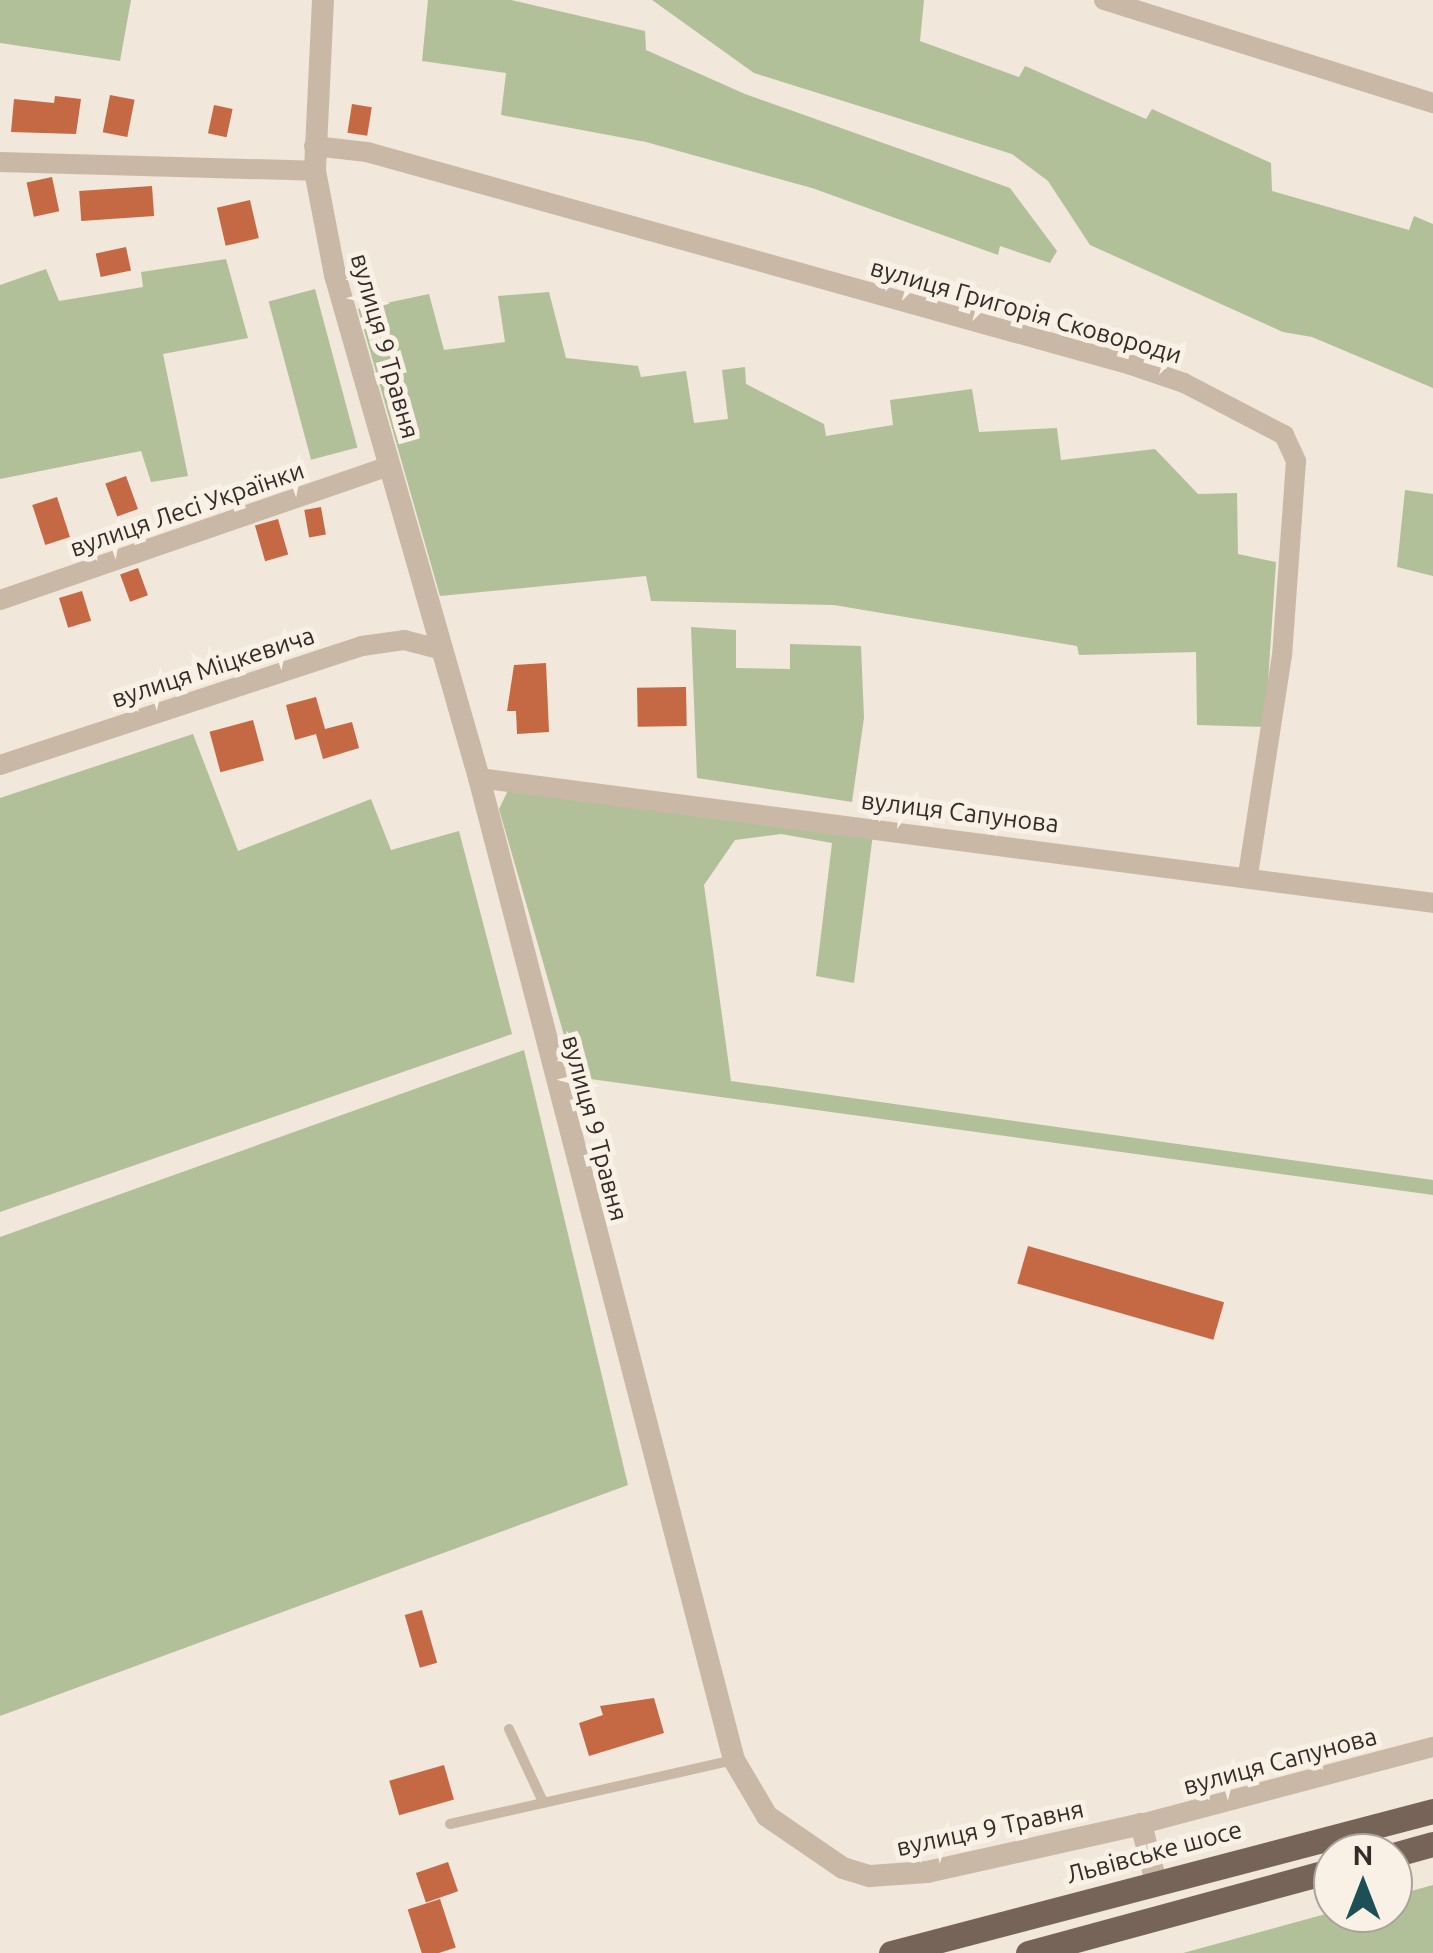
<!DOCTYPE html>
<meta charset="utf-8">
<style>
body{margin:0}
#map{position:relative;width:1433px;height:1953px;overflow:hidden;background:#f1e7da;font-family:Ubuntu,sans-serif}
div>[style]{position:absolute}
[style*='--x']{left:calc(var(--x)*1px);top:calc(var(--y)*1px);width:calc(var(--w)*1px);rotate:calc(var(--a)*1deg)}
.green>*{inset:0;background:#b2c09a;transform-origin:0 0}
.building>*{inset:0;background:#c56944;transform-origin:0 0}
.service>*{height:10px;margin:-5px;padding:0 5px;transform-origin:5px;border-radius:5px;background:#c9b8a6}
.minor>*{height:20px;margin:-10px;padding:0 10px;transform-origin:10px;border-radius:10px;background:#c9b8a6}
.tertiary>*{height:22px;margin:-11px;padding:0 11px;transform-origin:11px;border-radius:11px;background:#c9b8a6}
.primary>*{height:25px;margin:-12.5px;padding:0 12.5px;transform-origin:12.5px;border-radius:12.5px;background:#776458}
span{translate:-50% -50%;white-space:nowrap;text-align:center;line-height:1.15;-webkit-text-stroke:10px #f9f1e6;paint-order:stroke}
.street-label{font-size:25px;color:#352c27}
.north{position:absolute;left:1313px;top:1833px;width:100px;height:100px;box-sizing:border-box;background:#f9f1e6;border:2px solid #aba29a;border-radius:50%;rotate:0deg;font-size:28px;font-weight:700;line-height:40px;text-align:center;color:#352c27}
.north::after{content:'';display:block;margin:auto;width:35px;height:45px;background:#1d5056;clip-path:polygon(50% 0,100% 100%,50% 72%,0 100%)}
</style>
<div id="map">
<div class="green">
<i style="clip-path:polygon(0 0,131px 0,120px 61px,0 43px)"></i>
<i style="clip-path:polygon(428px 0,511px 0,645px 31px,646px 50px,745px 94px,1010px 188px,1057px 251px,1050px 263px,1000px 246px,998px 255px,812px 188px,646px 142px,501px 115px,506px 73px,422px 61px)"></i>
<i style="clip-path:polygon(652px 0,924px 0,920px 41px,1019px 77px,1025px 66px,1146px 119px,1152px 109px,1271px 163px,1272px 191px,1409px 230px,1414px 216px,1433px 224px,1433px 388px,1312px 337px,1283px 332px,1090px 245px,1048px 181px,1012px 154px,754px 73px)"></i>
<i style="clip-path:polygon(226px 259px,248px 338px,163px 354px,188px 476px,151px 482px,141px 451px,0 479px,0 285px,46px 269px,59px 301px,143px 287px,141px 272px)"></i>
<i style="left:315px;top:289px;width:164px;height:48px;rotate:75deg"></i>
<i style="clip-path:polygon(549px 292px,566px 358px,638px 366px,641px 377px,686px 371px,694px 423px,728px 419px,722px 370px,745px 367px,746px 384px,824px 424px,826px 436px,893px 425px,890px 400px,972px 389px,979px 432px,1057px 428px,1061px 460px,1155px 449px,1198px 494px,1237px 493px,1238px 554px,1276px 562px,1265px 727px,1197px 725px,1196px 652px,1079px 655px,1077px 646px,834px 605px,651px 601px,646px 576px,440px 596px,358px 309px,429px 294px,444px 350px,505px 342px,498px 296px)"></i>
<i style="clip-path:polygon(1405px 490px,1433px 494px,1433px 576px,1397px 567px)"></i>
<i style="clip-path:polygon(691px 627px,736px 630px,736px 668px,790px 669px,790px 644px,861px 646px,864px 718px,852px 802px,697px 778px)"></i>
<i style="clip-path:polygon(193px 734px,238px 851px,371px 799px,391px 850px,459px 831px,512px 1034px,0 1212px,0 798px)"></i>
<i style="clip-path:polygon(512px 782px,874px 826px,854px 983px,816px 976px,832px 843px,781px 834px,735px 840px,704px 885px,731px 1081px,1433px 1180px,1433px 1195px,576px 1077px,499px 809px)"></i>
<i style="clip-path:polygon(524px 1050px,628px 1485px,0 1716px,0 1237px)"></i>
<i style="clip-path:polygon(1433px 1885px,1433px 1953px,1183px 1953px,1333px 1912px,1393px 1913px,1393px 1896px)"></i>
</div>
<div class="building">
<i style="left:110px;top:95px;width:25px;height:38px;rotate:11deg"></i>
<i style="clip-path:polygon(55px 96px,81px 99px,76px 134px,11px 132px,14px 99px,54px 103px)"></i>
<i style="left:352px;top:104px;width:20px;height:29px;rotate:9deg"></i>
<i style="left:214px;top:105px;width:19px;height:29px;rotate:12deg"></i>
<i style="left:52px;top:177px;width:35px;height:26px;rotate:78deg"></i>
<i style="left:152px;top:186px;width:30px;height:73px;rotate:86deg"></i>
<i style="left:250px;top:200px;width:39px;height:34px;rotate:77deg"></i>
<i style="left:126px;top:247px;width:24px;height:31px;rotate:78deg"></i>
<i style="left:126px;top:476px;width:35px;height:22px;rotate:70deg"></i>
<i style="left:57px;top:497px;width:42px;height:26px;rotate:72deg"></i>
<i style="left:321px;top:507px;width:28px;height:17px;rotate:80deg"></i>
<i style="left:278px;top:519px;width:37px;height:24px;rotate:74deg"></i>
<i style="left:138px;top:568px;width:29px;height:19px;rotate:70deg"></i>
<i style="left:82px;top:591px;width:31px;height:24px;rotate:73deg"></i>
<i style="clip-path:polygon(546px 663px,549px 732px,517px 734px,516px 711px,507px 711px,514px 665px)"></i>
<i style="left:686px;top:687px;width:39px;height:49px;rotate:89deg"></i>
<i style="clip-path:polygon(316px 697px,325px 729px,352px 722px,359px 748px,323px 759px,316px 734px,295px 740px,286px 705px)"></i>
<i style="left:253px;top:720px;width:42px;height:45px;rotate:75deg"></i>
<i style="left:1028px;top:1246px;width:204px;height:39px;rotate:16deg"></i>
<i style="left:422px;top:1610px;width:55px;height:18px;rotate:74deg"></i>
<i style="clip-path:polygon(654px 1698px,664px 1733px,589px 1756px,579px 1723px,603px 1715px,600px 1706px)"></i>
<i style="left:444px;top:1765px;width:36px;height:57px;rotate:74deg"></i>
<i style="left:448px;top:1862px;width:31px;height:34px;rotate:71deg"></i>
<i style="left:440px;top:1899px;width:51px;height:34px;rotate:72deg"></i>
</div>
<div class="service">
<i style="--x:509;--y:1729;--w:81;--a:65"></i>
<i style="--x:450;--y:1824;--w:290;--a:-12.7"></i>
</div>
<div class="minor">
<i style="--x:1104;--y:0;--w:345;--a:17.4"></i>
<i style="--x:314;--y:146;--w:53;--a:6.5"></i>
<i style="--x:367;--y:152;--w:793;--a:15.58"></i>
<i style="--x:1131;--y:365;--w:56;--a:18.8"></i>
<i style="--x:1184;--y:383;--w:113;--a:27.5"></i>
<i style="--x:1284;--y:435;--w:29;--a:65"></i>
<i style="--x:1296;--y:461;--w:195;--a:94.1"></i>
<i style="--x:1282;--y:655;--w:223;--a:98.8"></i>
<i style="--x:0;--y:162;--w:315;--a:1.6"></i>
<i style="--x:0;--y:600;--w:412;--a:-19"></i>
<i style="--x:0;--y:765;--w:381;--a:-18.2"></i>
<i style="--x:362;--y:646;--w:42;--a:-8.1"></i>
<i style="--x:404;--y:640;--w:40;--a:14.4"></i>
<i style="--x:479;--y:778;--w:962;--a:7.46"></i>
<i style="--x:1141;--y:1824;--w:302;--a:-14.8"></i>
</div>
<div class="tertiary">
<i style="--x:323;--y:0;--w:171;--a:92.7"></i>
<i style="--x:315;--y:171;--w:106;--a:79.1"></i>
<i style="--x:335;--y:275;--w:523;--a:74.02"></i>
<i style="--x:479;--y:778;--w:1015;--a:75.44"></i>
<i style="--x:734;--y:1760;--w:65;--a:59.5"></i>
<i style="--x:767;--y:1816;--w:92;--a:34.4"></i>
<i style="--x:843;--y:1868;--w:28;--a:17"></i>
<i style="--x:870;--y:1876;--w:57;--a:-4"></i>
<i style="--x:927;--y:1872;--w:219;--a:-12.6"></i>
<i style="--x:1141;--y:1824;--w:60;--a:75.5"></i>
</div>
<div class="primary">
<i style="--x:1393;--y:1855;--w:41;--a:-15.4"></i>
<i style="--x:891;--y:1953;--w:560;--a:-14.68"></i>
<i style="--x:1028;--y:1953;--w:316;--a:-15.2"></i>
</div>
<div class="street-label">
<span style="left:1026px;top:311px;rotate:16deg">вулиця Григорія Сковороди</span>
<span style="left:385px;top:346px;rotate:74deg">вулиця 9 Травня</span>
<span style="left:187px;top:509px;rotate:-19deg">вулиця Лесі Українки</span>
<span style="left:213px;top:667px;rotate:-18deg">вулиця Міцкевича</span>
<span style="left:960px;top:812px;rotate:7deg">вулиця Сапунова</span>
<span style="left:595px;top:1128px;rotate:75deg">вулиця 9 Травня</span>
<span style="left:1280px;top:1761px;rotate:-15deg">вулиця Сапунова</span>
<span style="left:990px;top:1828px;rotate:-12deg">вулиця 9 Травня</span>
<span style="left:1154px;top:1852px;rotate:-15deg">Львівське шосе</span>
</div>
<div class="north">N</div>
</div>
